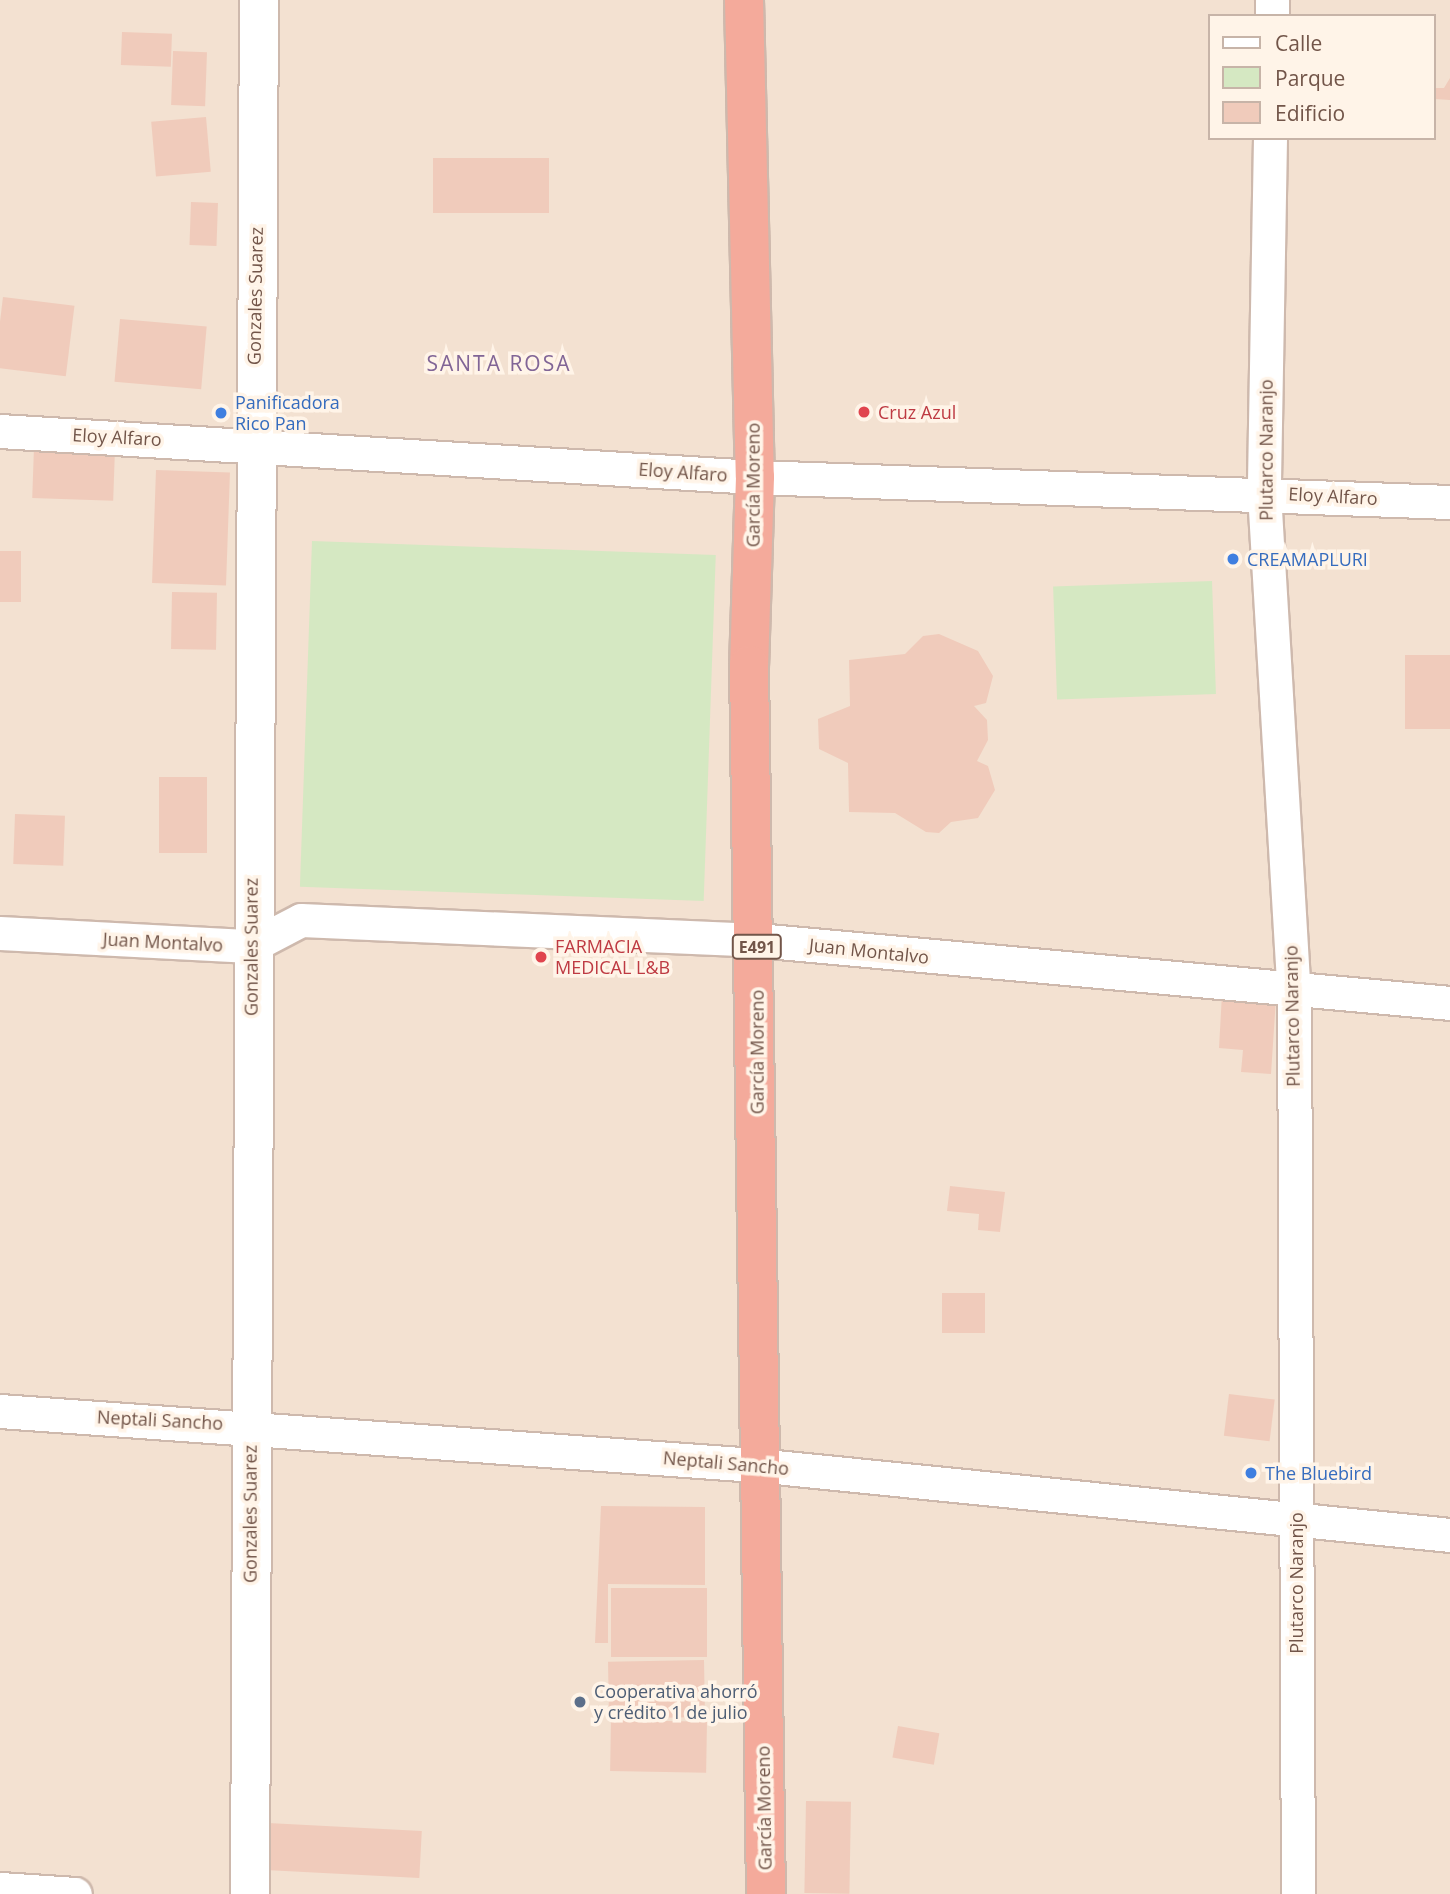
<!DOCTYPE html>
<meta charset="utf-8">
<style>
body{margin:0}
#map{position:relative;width:1450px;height:1894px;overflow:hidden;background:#fbf0e2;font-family:"Open Sans",sans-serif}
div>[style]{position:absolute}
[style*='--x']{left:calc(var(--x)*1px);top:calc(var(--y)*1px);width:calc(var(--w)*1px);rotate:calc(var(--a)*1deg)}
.residential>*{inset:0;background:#f3e1d1}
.green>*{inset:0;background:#d5e8c2;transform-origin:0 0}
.building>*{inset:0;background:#f0cbbb;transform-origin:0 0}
.roads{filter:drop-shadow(2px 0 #ceb9ad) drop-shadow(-2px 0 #ceb9ad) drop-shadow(0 2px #ceb9ad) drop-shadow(0 -2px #ceb9ad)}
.street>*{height:33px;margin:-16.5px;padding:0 16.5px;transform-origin:16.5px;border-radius:16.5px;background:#fff}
.secondary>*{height:38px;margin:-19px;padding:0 19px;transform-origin:19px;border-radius:19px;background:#fff}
.highway>*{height:38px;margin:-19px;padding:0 19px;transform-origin:19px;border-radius:19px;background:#f4aa9b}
.dots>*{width:19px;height:19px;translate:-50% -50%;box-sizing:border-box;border:4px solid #fff4e8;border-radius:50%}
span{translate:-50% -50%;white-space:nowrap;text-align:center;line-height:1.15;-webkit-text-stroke:7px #fff4e8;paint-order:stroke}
.shield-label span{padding:2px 5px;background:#fff4e8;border:2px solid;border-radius:5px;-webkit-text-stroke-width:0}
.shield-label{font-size:16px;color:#725549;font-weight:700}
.street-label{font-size:18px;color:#725549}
.shop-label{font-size:18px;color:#366cbe}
.left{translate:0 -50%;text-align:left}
.health-label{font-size:18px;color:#be3a42}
.service-label{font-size:18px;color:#4e5e75}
.quarter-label{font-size:21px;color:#816596;letter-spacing:2px}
.legend{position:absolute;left:1208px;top:14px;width:228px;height:126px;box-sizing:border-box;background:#fff4e8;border:2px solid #c7b4a8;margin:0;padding:9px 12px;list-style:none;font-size:21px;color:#725549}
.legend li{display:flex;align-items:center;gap:14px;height:35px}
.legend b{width:35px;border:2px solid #c7b4a8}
</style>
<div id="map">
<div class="residential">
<i style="clip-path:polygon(evenodd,0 0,1450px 0,1450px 1894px,0 1894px,0 0,1210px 16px,1434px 16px,1434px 138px,1210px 138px,1210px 16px)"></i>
</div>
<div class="green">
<i style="left:312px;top:541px;width:404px;height:346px;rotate:2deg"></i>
<i style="left:1212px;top:581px;width:113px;height:159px;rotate:88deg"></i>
</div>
<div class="building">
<i style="left:122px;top:32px;width:50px;height:33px;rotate:2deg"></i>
<i style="left:173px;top:51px;width:34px;height:54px;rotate:2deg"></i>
<i style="clip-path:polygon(1450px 78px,1450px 100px,1434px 99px,1435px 88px,1444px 88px)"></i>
<i style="left:206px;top:117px;width:55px;height:55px;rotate:85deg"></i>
<i style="left:433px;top:158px;width:116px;height:55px"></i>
<i style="left:191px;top:202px;width:27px;height:43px;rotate:2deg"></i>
<i style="left:3px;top:297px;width:72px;height:71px;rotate:7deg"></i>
<i style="left:120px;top:319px;width:87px;height:63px;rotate:5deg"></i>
<i style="left:34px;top:447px;width:81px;height:51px;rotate:2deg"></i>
<i style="left:156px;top:470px;width:74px;height:113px;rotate:2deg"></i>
<i style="left:0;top:551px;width:21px;height:51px"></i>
<i style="left:172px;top:592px;width:45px;height:57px;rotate:1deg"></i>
<i style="clip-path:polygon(939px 634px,978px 651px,993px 676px,986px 703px,974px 706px,987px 720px,988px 740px,977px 761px,988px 766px,995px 790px,978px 818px,951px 822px,939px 833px,926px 832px,895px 813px,849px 812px,848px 763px,819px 749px,818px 719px,850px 706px,849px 660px,905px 654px,923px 636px)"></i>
<i style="left:1405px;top:655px;width:45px;height:74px"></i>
<i style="left:207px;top:777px;width:76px;height:48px;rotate:90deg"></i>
<i style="left:15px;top:814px;width:50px;height:50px;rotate:2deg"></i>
<i style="clip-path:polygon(1222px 994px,1276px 998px,1271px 1074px,1241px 1072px,1243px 1050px,1219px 1048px)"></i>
<i style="clip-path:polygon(950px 1186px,1005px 1192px,1000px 1232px,978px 1230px,979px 1214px,947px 1211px)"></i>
<i style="left:942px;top:1293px;width:43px;height:40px"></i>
<i style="left:1229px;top:1394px;width:46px;height:42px;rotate:7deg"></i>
<i style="clip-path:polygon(601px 1506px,705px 1507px,705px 1585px,608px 1584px,608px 1643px,595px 1643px)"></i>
<i style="left:611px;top:1588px;width:96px;height:69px"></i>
<i style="left:704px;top:1660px;width:57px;height:96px;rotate:89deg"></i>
<i style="left:611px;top:1720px;width:96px;height:51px;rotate:1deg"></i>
<i style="left:898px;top:1726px;width:42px;height:32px;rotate:10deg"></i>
<i style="left:806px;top:1801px;width:45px;height:92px;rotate:1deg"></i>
<i style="left:268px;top:1823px;width:154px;height:47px;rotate:3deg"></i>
</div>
<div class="roads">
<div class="street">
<i style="--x:1272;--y:16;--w:16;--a:-90"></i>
<i style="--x:1270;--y:138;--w:355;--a:91"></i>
<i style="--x:1264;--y:493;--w:500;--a:86.6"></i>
<i style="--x:1294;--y:992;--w:902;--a:89.75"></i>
<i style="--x:0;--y:431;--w:756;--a:3.49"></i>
<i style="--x:755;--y:477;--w:695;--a:2.06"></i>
<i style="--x:0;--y:933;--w:251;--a:3"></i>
<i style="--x:251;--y:946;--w:56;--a:-27.5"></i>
<i style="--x:301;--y:920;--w:456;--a:2.5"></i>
<i style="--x:757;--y:940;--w:696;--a:5.19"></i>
<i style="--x:0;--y:1411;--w:758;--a:4.09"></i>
<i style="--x:756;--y:1465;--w:698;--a:5.76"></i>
<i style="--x:0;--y:1889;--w:75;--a:3.8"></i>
</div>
<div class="secondary">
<i style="--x:250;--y:1894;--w:1894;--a:-89.73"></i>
</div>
<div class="highway">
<i style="--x:744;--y:0;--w:477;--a:88.7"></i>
<i style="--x:755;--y:477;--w:188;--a:91.8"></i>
<i style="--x:749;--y:665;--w:1229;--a:89.21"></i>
</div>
</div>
<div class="dots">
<i style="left:864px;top:412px;background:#e0444e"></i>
<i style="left:221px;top:413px;background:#3f7fe0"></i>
<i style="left:1233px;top:559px;background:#3f7fe0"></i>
<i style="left:541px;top:957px;background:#e0444e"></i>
<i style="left:1251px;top:1473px;background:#3f7fe0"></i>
<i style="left:580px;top:1702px;background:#5c6f8a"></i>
</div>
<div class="shield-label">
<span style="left:757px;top:947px">E491</span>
</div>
<div class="street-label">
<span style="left:255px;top:296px;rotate:-89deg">Gonzales Suarez</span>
<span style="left:117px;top:437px;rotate:3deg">Eloy Alfaro</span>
<span style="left:1266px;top:450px;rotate:-90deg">Plutarco Naranjo</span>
<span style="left:683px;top:472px;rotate:4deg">Eloy Alfaro</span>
<span style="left:753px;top:485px;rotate:-90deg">García Moreno</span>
<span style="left:1333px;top:496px;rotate:3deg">Eloy Alfaro</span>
<span style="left:163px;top:942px;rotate:3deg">Juan Montalvo</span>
<span style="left:251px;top:947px;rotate:-90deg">Gonzales Suarez</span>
<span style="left:869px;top:951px;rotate:6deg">Juan Montalvo</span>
<span style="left:1292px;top:1016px;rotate:-91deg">Plutarco Naranjo</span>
<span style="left:757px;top:1052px;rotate:-90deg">García Moreno</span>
<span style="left:160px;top:1420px;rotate:3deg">Neptali Sancho</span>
<span style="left:726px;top:1463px;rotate:5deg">Neptali Sancho</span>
<span style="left:250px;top:1514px;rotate:-90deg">Gonzales Suarez</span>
<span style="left:1296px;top:1583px;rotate:-90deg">Plutarco Naranjo</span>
<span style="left:764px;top:1808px;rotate:-91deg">García Moreno</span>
</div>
<div class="shop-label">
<span class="left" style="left:235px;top:413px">Panificadora<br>Rico Pan</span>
<span class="left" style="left:1247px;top:559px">CREAMAPLURI</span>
<span class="left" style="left:1265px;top:1473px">The Bluebird</span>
</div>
<div class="health-label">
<span class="left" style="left:878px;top:412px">Cruz Azul</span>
<span class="left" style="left:555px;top:957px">FARMACIA<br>MEDICAL L&amp;B</span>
</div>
<div class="service-label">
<span class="left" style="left:594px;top:1702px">Cooperativa ahorró<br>y crédito 1 de julio</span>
</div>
<div class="quarter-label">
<span style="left:499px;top:363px">SANTA ROSA</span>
</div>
<ul class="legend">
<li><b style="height:9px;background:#fff"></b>Calle</li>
<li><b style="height:19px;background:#d5e8c2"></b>Parque</li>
<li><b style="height:19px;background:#f0cbbb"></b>Edificio</li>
</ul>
</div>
